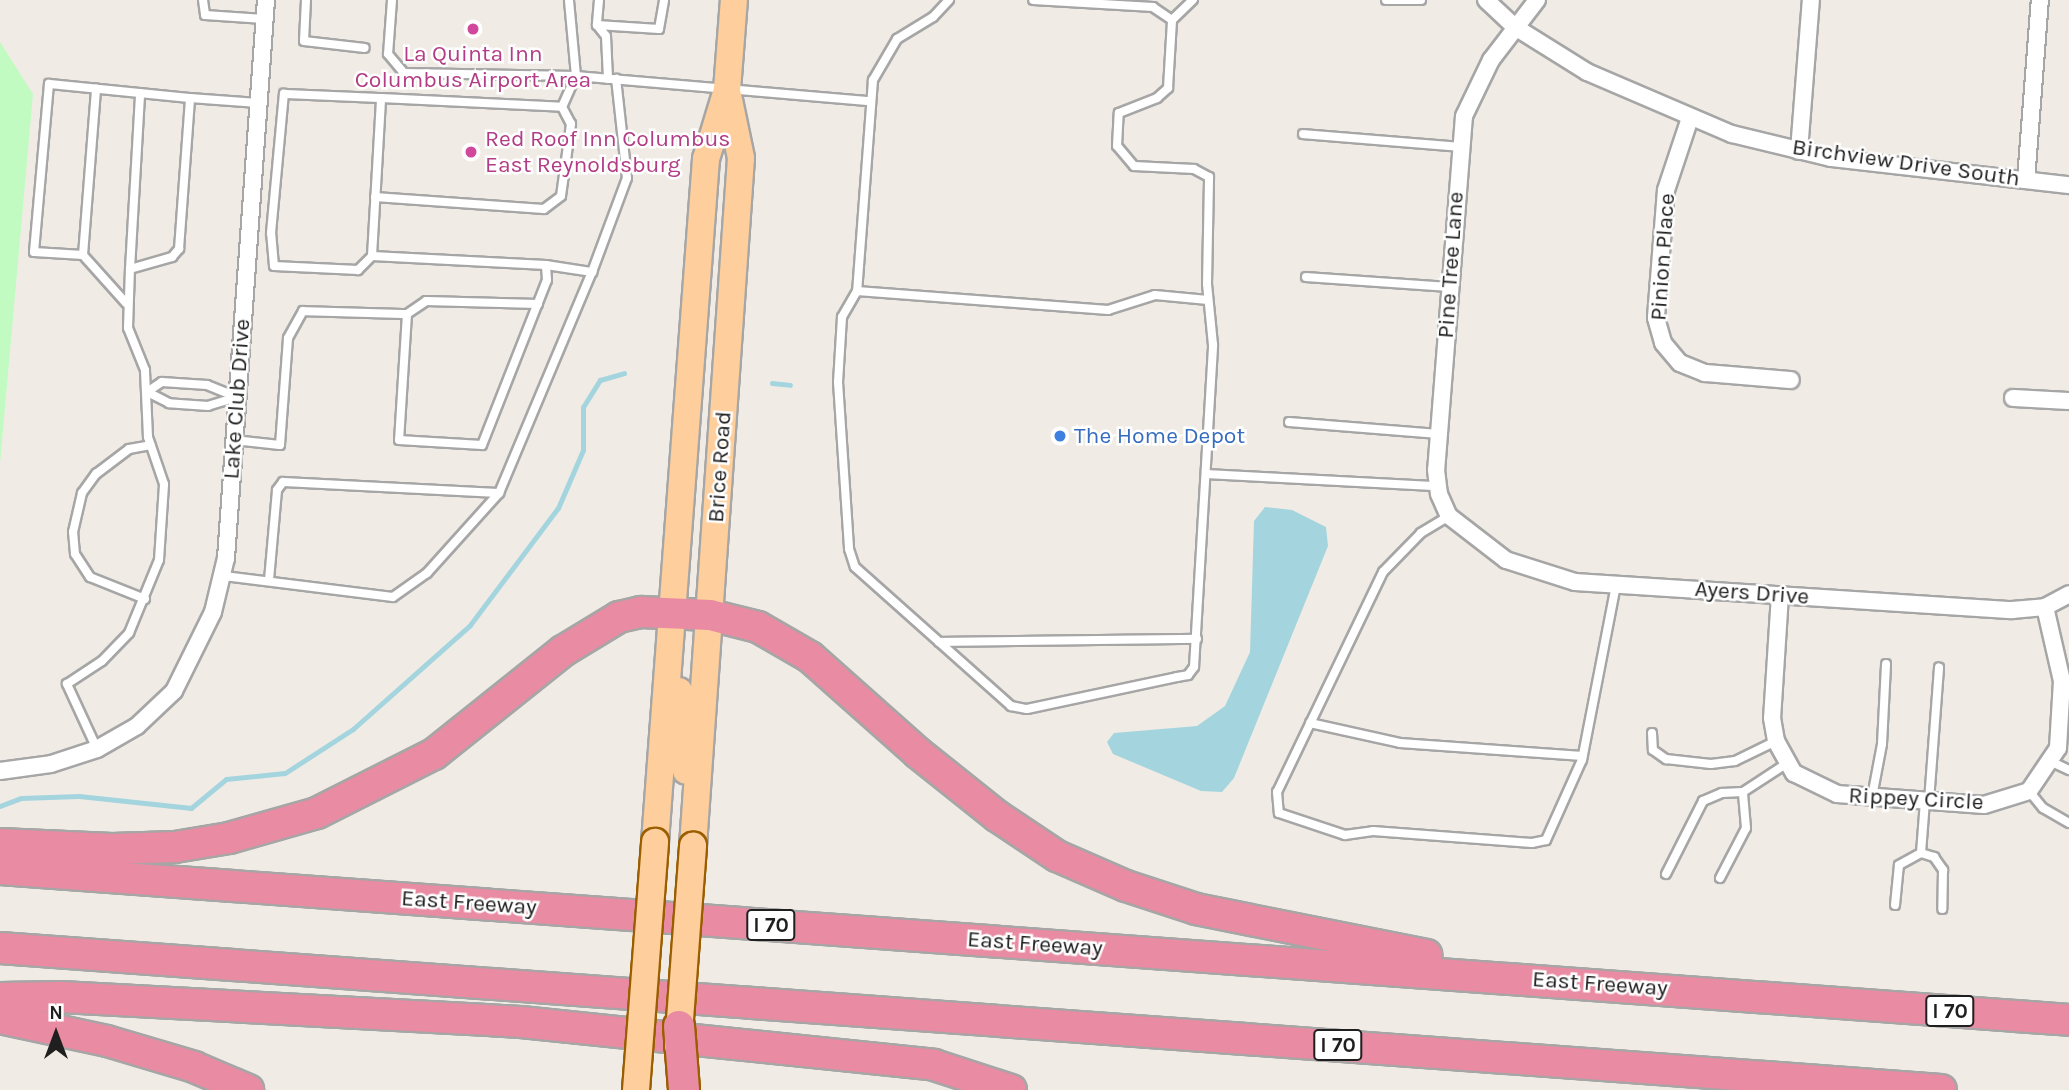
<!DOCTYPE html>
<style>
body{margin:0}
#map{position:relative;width:2069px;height:1090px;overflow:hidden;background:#f0ece5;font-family:Karla,sans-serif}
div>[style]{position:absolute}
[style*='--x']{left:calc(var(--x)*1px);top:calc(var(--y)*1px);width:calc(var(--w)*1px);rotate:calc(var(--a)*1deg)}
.park>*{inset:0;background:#c1fbc2}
.water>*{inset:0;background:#a4d5df}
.stream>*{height:5px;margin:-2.5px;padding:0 2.5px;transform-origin:2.5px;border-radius:2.5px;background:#a4d5df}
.roads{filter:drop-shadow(2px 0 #a6a6a6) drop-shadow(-2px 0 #a6a6a6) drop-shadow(0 2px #a6a6a6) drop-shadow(0 -2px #a6a6a6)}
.service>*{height:8px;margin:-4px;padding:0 4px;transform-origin:4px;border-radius:4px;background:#fff}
.minor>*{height:16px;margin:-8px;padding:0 8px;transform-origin:8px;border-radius:8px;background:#fff}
.primary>*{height:26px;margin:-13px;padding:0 13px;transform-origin:13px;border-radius:13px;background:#fece9c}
.motorway>*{height:30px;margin:-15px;padding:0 15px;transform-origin:15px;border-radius:15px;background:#e98ba2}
.bridges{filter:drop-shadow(2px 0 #9a5e00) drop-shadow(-2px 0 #9a5e00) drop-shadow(0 2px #9a5e00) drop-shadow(0 -2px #9a5e00)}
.primary-bridge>*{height:26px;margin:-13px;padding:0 13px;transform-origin:13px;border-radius:13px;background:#fece9c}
.motorway-bridge>*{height:30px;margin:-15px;padding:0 15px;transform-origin:15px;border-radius:15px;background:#e98ba2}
.dots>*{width:19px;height:19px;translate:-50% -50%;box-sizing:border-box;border:4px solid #fff;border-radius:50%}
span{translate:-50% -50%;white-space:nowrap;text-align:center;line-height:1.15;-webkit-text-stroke:5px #fff;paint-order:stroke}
.shield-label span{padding:2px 5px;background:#fff;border:2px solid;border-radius:5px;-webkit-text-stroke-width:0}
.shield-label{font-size:21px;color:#1f1f1f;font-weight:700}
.hotel-label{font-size:23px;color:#b23c85}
.left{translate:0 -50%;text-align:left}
.street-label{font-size:23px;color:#1f1f1f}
.shop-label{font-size:23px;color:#366cbe}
.north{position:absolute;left:21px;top:999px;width:70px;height:70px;-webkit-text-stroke:5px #fff;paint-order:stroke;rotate:0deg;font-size:19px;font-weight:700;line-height:28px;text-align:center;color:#1f1f1f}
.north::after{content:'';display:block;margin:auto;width:24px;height:32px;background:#1f1f1f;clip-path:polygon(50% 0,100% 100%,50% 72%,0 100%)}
</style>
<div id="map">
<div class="park">
<i style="clip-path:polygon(0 42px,33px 94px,0 463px)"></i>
</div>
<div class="water">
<i style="clip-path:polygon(1265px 507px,1292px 510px,1326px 527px,1328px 546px,1234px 778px,1222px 792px,1201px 791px,1113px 754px,1107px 742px,1114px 733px,1197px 726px,1225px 706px,1250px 652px,1254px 521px)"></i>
</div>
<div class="stream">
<i style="--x:772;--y:383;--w:18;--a:6"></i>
<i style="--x:0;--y:806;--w:22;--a:-21"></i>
<i style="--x:21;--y:798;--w:58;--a:-2"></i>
<i style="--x:79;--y:796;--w:113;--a:6.1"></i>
<i style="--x:191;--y:808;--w:45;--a:-39.6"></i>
<i style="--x:226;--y:779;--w:59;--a:-5.8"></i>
<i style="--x:285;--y:773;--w:81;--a:-32.9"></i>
<i style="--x:353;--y:729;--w:157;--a:-41.6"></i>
<i style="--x:470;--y:625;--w:146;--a:-53.1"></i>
<i style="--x:558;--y:508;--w:63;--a:-66.7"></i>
<i style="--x:583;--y:450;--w:43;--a:-90"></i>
<i style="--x:583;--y:407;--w:32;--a:-58"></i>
<i style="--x:600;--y:380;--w:25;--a:-16"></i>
</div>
<div class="roads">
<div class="service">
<i style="--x:203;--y:0;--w:15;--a:82"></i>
<i style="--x:205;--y:15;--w:59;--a:3.9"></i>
<i style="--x:306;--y:0;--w:41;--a:92.8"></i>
<i style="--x:304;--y:41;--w:61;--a:6.5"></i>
<i style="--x:392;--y:0;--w:54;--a:94.2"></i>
<i style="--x:388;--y:54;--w:25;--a:50"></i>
<i style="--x:404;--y:73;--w:172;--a:1"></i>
<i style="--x:576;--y:76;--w:295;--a:4.9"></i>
<i style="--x:599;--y:0;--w:25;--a:95"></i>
<i style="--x:597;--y:25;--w:14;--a:51"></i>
<i style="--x:606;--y:36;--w:43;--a:87.3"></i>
<i style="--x:949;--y:0;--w:23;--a:133"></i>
<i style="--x:933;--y:17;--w:42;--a:148.6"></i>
<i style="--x:897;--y:39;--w:48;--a:120.3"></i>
<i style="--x:873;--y:80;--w:212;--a:94.3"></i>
<i style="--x:857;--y:291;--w:30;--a:120"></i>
<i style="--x:842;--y:317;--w:65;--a:93.5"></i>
<i style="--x:838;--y:382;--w:167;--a:86.2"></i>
<i style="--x:849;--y:549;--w:19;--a:72"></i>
<i style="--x:855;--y:567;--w:209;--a:41.7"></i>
<i style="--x:1011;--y:706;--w:16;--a:11"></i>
<i style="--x:1027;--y:709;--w:153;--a:-12"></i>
<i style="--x:1177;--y:677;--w:11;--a:-10"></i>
<i style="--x:1188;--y:675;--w:10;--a:-53"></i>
<i style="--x:1194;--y:667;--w:323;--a:-86.6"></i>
<i style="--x:1213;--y:345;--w:61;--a:-95.6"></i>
<i style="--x:1207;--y:284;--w:107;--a:-88.9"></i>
<i style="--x:1209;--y:177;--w:17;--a:-152"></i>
<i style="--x:1194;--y:169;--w:60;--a:-177.1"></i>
<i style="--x:1134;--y:166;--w:26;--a:-130"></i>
<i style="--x:1117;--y:146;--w:33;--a:-87"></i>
<i style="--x:1119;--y:113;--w:41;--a:-21.5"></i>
<i style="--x:1157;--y:98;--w:15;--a:-42"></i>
<i style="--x:1168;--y:88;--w:68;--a:-86.6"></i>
<i style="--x:1172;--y:20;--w:23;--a:-146"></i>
<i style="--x:1153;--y:7;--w:120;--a:-176.7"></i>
<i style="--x:1386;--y:0;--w:35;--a:0"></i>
<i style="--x:1172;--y:20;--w:29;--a:-44"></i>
<i style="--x:597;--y:25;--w:62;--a:3.7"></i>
<i style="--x:659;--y:29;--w:29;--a:-80"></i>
<i style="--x:1303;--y:134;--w:158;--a:4.7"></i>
<i style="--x:375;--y:197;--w:169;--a:4.1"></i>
<i style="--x:544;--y:209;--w:21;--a:-37"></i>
<i style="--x:561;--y:196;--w:73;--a:-82.1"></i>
<i style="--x:571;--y:124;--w:19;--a:-118"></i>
<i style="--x:83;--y:255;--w:167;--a:-85.5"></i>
<i style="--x:372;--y:256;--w:20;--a:135"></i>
<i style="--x:358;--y:270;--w:84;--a:-177.3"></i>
<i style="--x:274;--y:266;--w:33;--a:-95"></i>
<i style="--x:271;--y:233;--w:140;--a:-84.7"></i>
<i style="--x:284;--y:94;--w:97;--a:2.4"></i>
<i style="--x:546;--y:265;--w:47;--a:8.7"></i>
<i style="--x:592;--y:272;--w:100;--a:-69.6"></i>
<i style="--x:627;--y:178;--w:100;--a:-96.3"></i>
<i style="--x:130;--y:269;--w:176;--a:-86.7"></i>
<i style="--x:1306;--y:277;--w:143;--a:4"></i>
<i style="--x:857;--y:291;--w:252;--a:4.3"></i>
<i style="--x:1108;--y:310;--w:49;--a:-17.7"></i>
<i style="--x:1155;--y:295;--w:53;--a:5.4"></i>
<i style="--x:126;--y:303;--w:64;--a:-131.9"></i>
<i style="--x:83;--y:255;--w:49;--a:-176.5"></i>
<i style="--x:34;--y:252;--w:169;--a:-84.9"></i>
<i style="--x:49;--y:84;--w:142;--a:5.7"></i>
<i style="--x:407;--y:314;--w:23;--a:-34"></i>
<i style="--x:426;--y:301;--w:112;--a:1.5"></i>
<i style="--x:162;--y:382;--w:45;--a:3.8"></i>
<i style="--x:207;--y:385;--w:32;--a:22"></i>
<i style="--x:237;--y:397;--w:30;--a:163"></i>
<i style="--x:208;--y:406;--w:39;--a:-176"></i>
<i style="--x:169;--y:403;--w:25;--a:-153"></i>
<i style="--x:147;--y:392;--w:18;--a:-34"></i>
<i style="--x:1289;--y:422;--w:150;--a:4.6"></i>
<i style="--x:234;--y:440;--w:46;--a:6.2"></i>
<i style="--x:280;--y:445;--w:107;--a:-85.7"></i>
<i style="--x:288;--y:338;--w:31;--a:-61"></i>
<i style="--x:303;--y:311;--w:104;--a:1.7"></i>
<i style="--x:407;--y:314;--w:126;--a:93.6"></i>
<i style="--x:399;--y:440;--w:83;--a:3.4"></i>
<i style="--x:482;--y:445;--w:177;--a:-68.5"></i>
<i style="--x:547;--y:280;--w:15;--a:-94"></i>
<i style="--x:546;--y:265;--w:174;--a:-177"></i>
<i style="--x:372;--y:256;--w:158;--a:-86.7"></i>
<i style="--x:381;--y:98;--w:181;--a:2.8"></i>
<i style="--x:562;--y:107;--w:34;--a:-66"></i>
<i style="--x:576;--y:76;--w:76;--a:-95.3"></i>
<i style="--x:1206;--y:474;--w:232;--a:3"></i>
<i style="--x:1449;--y:516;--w:33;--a:149"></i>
<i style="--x:1421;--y:533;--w:54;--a:134.3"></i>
<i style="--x:1383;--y:572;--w:244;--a:115.7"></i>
<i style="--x:1277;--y:792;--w:21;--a:85"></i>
<i style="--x:1279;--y:813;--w:70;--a:18.4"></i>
<i style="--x:1345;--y:835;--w:28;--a:-8"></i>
<i style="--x:1373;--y:831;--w:159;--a:4.3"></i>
<i style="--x:1532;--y:843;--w:14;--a:-12"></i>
<i style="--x:1546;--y:840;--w:88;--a:-65.8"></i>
<i style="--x:1582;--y:760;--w:178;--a:-79"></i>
<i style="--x:224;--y:576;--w:170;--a:7.1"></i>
<i style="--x:393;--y:597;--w:42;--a:-35.2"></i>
<i style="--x:427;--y:573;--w:108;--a:-48"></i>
<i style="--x:499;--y:493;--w:240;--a:-67.2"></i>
<i style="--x:269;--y:580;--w:90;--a:-84.9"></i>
<i style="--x:277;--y:490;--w:10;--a:-53"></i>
<i style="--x:283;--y:482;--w:216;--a:2.9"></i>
<i style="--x:145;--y:599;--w:59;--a:-158.2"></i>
<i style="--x:90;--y:577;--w:27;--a:-123"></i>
<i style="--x:75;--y:554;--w:22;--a:-95"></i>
<i style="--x:73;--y:532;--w:40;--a:-77"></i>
<i style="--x:82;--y:493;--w:24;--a:-54"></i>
<i style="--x:96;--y:474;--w:41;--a:-37.1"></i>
<i style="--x:129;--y:449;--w:22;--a:-10"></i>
<i style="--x:939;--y:642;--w:258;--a:-0.7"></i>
<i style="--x:1310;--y:723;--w:92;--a:12.5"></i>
<i style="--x:1400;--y:743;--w:183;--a:4.1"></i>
<i style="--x:1652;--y:733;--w:17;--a:87"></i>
<i style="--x:1653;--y:750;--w:16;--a:35"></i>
<i style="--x:1666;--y:759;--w:45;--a:6.3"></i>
<i style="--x:1711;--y:764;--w:24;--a:-7"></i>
<i style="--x:1735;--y:761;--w:46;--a:-26"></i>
<i style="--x:97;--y:749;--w:72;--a:-114.8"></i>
<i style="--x:67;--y:684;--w:42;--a:-33.3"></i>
<i style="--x:102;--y:661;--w:39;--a:-46"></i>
<i style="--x:129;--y:633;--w:79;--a:-67.7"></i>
<i style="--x:159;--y:560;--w:76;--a:-86.2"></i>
<i style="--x:164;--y:484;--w:50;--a:-108.8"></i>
<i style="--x:148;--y:437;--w:67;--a:-92.6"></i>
<i style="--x:145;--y:370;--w:45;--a:-112"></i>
<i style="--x:128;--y:328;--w:59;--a:-88.1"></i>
<i style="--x:130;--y:269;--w:44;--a:-15.9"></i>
<i style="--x:172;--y:257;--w:11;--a:-49"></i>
<i style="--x:179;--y:249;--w:151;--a:-85.8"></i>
<i style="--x:190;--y:98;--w:68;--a:4.2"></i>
<i style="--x:2052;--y:762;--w:19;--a:25"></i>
<i style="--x:2029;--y:791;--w:22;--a:51"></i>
<i style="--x:2043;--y:808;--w:30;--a:30"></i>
<i style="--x:1872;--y:797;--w:54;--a:-79.3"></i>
<i style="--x:1882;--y:744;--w:80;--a:-87.1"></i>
<i style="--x:1929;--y:801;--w:134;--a:-85.7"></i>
<i style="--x:1921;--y:853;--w:52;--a:-85.6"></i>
<i style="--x:1666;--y:874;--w:82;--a:-63.1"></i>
<i style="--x:1703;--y:801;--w:21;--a:-23"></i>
<i style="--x:1722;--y:793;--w:21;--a:-3"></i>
<i style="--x:1743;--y:792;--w:51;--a:-33.1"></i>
<i style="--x:1720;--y:878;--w:56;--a:-62.5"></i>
<i style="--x:1746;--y:828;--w:36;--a:-95"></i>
<i style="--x:1895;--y:905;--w:40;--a:-84.3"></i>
<i style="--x:1899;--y:865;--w:25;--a:-29"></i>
<i style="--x:1921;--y:853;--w:14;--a:17"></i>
<i style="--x:1934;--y:857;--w:16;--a:55"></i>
<i style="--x:1943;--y:870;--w:39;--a:91"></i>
</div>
<div class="minor">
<i style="--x:1486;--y:0;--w:40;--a:43"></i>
<i style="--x:1515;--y:27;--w:85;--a:32"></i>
<i style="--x:1587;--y:72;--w:158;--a:23.2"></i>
<i style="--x:1732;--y:134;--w:102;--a:13.6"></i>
<i style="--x:1831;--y:158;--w:240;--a:6.5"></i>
<i style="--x:1537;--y:0;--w:76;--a:127.5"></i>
<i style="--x:1491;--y:60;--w:62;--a:115.7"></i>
<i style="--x:1464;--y:116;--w:355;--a:94.5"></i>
<i style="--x:1436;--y:470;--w:24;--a:83"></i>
<i style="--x:1439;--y:494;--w:24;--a:66"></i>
<i style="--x:1449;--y:516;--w:72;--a:37.7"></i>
<i style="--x:1506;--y:560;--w:72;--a:17.7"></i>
<i style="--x:1575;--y:582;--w:438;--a:3.7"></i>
<i style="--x:2012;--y:610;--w:33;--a:-5"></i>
<i style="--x:2045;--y:607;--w:27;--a:-28"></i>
<i style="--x:1690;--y:118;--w:76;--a:108.4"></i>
<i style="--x:1666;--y:190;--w:128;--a:94.5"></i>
<i style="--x:1656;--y:318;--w:26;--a:74"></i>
<i style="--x:1663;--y:343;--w:26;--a:50"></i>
<i style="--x:1680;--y:363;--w:27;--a:22"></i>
<i style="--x:1705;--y:373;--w:86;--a:4.7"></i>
<i style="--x:1799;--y:151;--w:151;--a:-85.5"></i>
<i style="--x:2026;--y:180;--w:181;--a:-85.6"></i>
<i style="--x:2013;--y:398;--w:56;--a:3.1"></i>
<i style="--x:1780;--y:595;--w:123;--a:93.7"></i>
<i style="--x:1772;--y:718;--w:23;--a:80"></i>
<i style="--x:1776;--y:741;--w:37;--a:61"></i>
<i style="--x:1794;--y:773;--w:48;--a:26"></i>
<i style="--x:1837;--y:794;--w:147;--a:4.3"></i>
<i style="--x:1984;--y:805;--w:47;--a:-17.3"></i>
<i style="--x:2029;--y:791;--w:52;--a:-56"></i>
<i style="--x:2058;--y:748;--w:67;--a:-86.6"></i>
<i style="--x:2062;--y:681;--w:76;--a:-102.9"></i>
<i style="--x:0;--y:771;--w:51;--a:-7.8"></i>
<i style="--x:51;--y:764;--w:48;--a:-18.1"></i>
<i style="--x:97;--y:749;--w:46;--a:-29.9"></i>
<i style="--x:137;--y:726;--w:51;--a:-43.4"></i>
<i style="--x:174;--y:691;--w:88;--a:-63.7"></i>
<i style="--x:213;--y:612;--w:56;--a:-76.5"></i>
<i style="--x:226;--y:558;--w:559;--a:-85.9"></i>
</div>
<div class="primary">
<i style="--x:679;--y:691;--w:80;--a:85"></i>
<i style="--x:655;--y:842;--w:685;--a:-85.73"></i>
<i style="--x:706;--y:159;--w:72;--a:-73.1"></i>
<i style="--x:727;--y:90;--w:90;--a:-85.6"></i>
<i style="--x:693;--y:846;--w:690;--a:-86.01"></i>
<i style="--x:741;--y:158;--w:64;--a:-101.7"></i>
</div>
<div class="motorway">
<i style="--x:0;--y:844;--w:112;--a:2.6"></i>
<i style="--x:112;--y:849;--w:63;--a:-1.8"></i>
<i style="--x:175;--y:847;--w:55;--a:-9.5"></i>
<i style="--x:229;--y:838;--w:91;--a:-15.9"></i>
<i style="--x:317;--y:813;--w:131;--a:-26.8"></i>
<i style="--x:434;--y:754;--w:165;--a:-38.6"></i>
<i style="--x:563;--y:651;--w:66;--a:-31.3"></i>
<i style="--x:619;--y:617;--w:23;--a:-13"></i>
<i style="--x:641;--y:612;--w:69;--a:2.5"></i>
<i style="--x:710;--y:615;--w:49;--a:14"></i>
<i style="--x:758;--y:627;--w:60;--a:30"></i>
<i style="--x:810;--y:657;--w:144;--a:41.6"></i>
<i style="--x:918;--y:753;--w:101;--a:38.6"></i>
<i style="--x:997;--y:816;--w:72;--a:33.7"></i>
<i style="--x:1057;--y:856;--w:75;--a:23.5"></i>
<i style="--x:1126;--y:886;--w:74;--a:18.2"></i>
<i style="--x:1196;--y:909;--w:235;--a:11.3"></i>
<i style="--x:0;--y:869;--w:2075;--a:4.17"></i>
<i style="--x:0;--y:948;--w:1946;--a:4.18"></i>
<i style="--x:0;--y:998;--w:61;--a:-0.9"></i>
<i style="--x:61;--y:997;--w:461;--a:3.1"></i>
<i style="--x:521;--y:1022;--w:415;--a:5.9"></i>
<i style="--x:934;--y:1065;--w:81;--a:18"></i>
<i style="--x:0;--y:1018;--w:109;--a:12.1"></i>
<i style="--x:107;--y:1041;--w:91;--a:16.6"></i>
<i style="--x:194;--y:1067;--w:59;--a:23.1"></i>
</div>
</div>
<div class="bridges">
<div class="primary-bridge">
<i style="--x:678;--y:1046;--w:201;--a:-85.7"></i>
<i style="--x:636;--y:1090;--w:249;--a:-85.6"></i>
</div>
<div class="motorway-bridge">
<i style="--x:679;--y:1026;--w:64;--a:85.5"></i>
</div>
</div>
<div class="dots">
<i style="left:473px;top:29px;background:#d1479c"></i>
<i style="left:471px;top:152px;background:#d1479c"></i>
<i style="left:1060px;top:436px;background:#3f7fe0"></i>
</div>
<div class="shield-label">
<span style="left:771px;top:925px">I 70</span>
<span style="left:1950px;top:1011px">I 70</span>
<span style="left:1338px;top:1045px">I 70</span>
</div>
<div class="hotel-label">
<span style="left:473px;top:67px">La Quinta Inn<br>Columbus Airport Area</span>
<span class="left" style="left:485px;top:152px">Red Roof Inn Columbus<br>East Reynoldsburg</span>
</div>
<div class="street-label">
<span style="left:1906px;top:163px;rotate:8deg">Birchview Drive South</span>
<span style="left:1663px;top:257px;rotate:-86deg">Pinion Place</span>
<span style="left:1451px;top:265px;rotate:-86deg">Pine Tree Lane</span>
<span style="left:237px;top:399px;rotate:-86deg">Lake Club Drive</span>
<span style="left:720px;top:467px;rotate:-86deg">Brice Road</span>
<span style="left:1752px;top:593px;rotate:4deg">Ayers Drive</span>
<span style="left:1916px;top:799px;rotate:3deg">Rippey Circle</span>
<span style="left:469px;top:903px;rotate:4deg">East Freeway</span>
<span style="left:1035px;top:944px;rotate:4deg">East Freeway</span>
<span style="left:1600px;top:984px;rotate:4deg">East Freeway</span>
</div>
<div class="shop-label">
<span class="left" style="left:1074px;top:436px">The Home Depot</span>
</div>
<div class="north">N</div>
</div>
